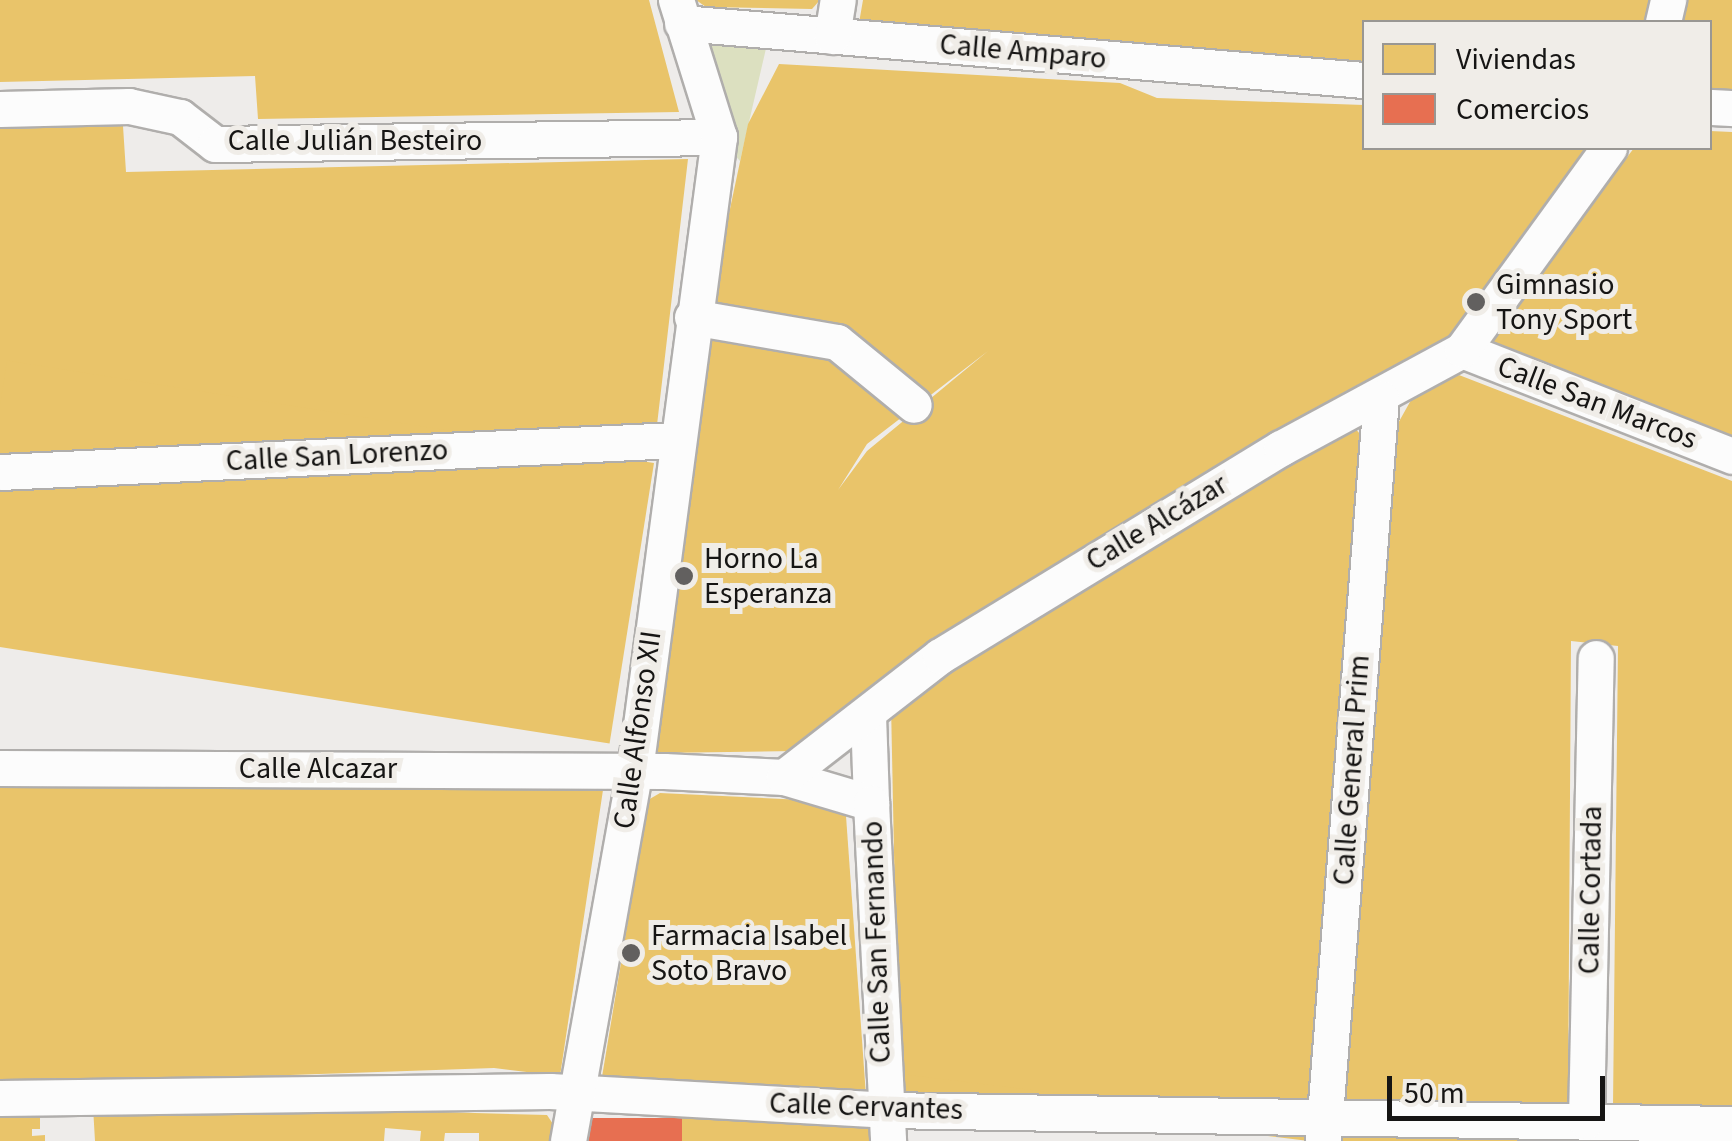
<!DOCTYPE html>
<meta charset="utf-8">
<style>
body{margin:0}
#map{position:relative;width:1732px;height:1141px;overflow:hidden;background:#eeecea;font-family:"Source Sans 3",sans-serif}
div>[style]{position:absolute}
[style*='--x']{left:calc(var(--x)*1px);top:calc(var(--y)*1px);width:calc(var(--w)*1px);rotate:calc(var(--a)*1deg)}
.green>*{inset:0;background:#dce0c0}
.homes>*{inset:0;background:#e9c46a;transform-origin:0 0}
.shops>*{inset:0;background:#e76f51;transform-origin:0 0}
.roads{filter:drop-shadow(2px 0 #b0aeac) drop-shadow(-2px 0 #b0aeac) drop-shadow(0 2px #b0aeac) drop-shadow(0 -2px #b0aeac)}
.minor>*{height:35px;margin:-17.5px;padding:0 17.5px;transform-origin:17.5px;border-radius:17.5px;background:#fcfcfc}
.dots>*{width:28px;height:28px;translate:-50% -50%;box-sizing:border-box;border:5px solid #f0ede8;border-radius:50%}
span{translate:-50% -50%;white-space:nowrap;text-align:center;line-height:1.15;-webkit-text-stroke:10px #f0ede8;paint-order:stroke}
.street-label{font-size:30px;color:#161514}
.poi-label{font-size:30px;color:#161514}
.left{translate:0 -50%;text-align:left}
.legend{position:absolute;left:1362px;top:20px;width:350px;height:130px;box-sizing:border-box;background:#f0ede8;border:2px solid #999793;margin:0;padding:12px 18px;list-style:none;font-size:30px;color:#161514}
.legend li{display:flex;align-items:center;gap:20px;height:50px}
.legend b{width:50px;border:2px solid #999793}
.scale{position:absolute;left:1387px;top:1076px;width:218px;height:45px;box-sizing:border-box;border:5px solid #161514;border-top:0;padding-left:12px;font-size:30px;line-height:35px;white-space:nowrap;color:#161514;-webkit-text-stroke:8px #f0ede8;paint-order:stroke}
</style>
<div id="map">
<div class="green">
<i style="clip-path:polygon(682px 23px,767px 44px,740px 161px,719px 137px)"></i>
</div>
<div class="homes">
<i style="clip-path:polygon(0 0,649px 0,679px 112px,258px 119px,255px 76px,0 82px)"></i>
<i style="clip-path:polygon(696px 0,820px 0,812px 9px,706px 7px)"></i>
<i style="clip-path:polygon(863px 0,1653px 0,1647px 22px,1364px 22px,1364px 64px,859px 23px)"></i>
<i style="clip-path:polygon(1686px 0,1732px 0,1732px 93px,1710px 91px,1710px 22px,1681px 22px)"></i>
<i style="clip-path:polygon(evenodd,779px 64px,1120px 83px,1157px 98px,1364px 105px,1364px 148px,1594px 148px,1461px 330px,1283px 428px,795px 751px,656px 753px,702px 341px,748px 124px,779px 64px,988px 351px,867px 451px,838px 490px,867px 444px,988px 351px)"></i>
<i style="clip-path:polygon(123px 126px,126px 172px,688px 159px,657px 425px,0 454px,0 129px)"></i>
<i style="clip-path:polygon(1710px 131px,1732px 132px,1732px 440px,1490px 349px,1489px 339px,1634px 148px,1710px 148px)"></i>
<i style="clip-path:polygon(1459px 375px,1732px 481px,1732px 1106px,1613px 1105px,1618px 646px,1571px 641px,1568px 1105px,1339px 1104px,1392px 434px,1415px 393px)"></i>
<i style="clip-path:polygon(1353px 426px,1360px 434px,1308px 1104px,899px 1096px,891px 705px)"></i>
<i style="left:654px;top:463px;width:284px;height:655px;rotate:99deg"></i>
<i style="clip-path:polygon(0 786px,603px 790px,560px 1076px,494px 1068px,0 1085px)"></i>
<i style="clip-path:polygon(660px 793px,845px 802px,866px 1096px,602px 1077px,648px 800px)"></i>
<i style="clip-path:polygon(155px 1104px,547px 1115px,553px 1124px,550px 1141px,479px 1141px,479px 1133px,445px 1133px,444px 1141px,420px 1141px,421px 1131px,385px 1128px,384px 1141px,95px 1141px,93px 1107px)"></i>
<i style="clip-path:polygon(40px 1108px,40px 1129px,32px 1129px,32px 1136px,45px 1135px,45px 1141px,0 1141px,0 1110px)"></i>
<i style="clip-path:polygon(682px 1118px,871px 1125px,873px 1141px,679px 1141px)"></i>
<i style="left:1309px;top:1124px;width:17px;height:409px;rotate:97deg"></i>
<i style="clip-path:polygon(1342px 1126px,1732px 1141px,1335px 1141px)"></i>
</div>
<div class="shops">
<i style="left:588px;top:1118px;width:94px;height:23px"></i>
</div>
<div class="roads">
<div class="minor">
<i style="--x:1663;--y:22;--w:23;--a:-77"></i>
<i style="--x:682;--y:23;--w:684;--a:4.78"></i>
<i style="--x:832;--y:36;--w:36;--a:-81"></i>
<i style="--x:1710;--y:107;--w:22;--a:3"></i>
<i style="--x:0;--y:109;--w:129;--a:-1.3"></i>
<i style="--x:129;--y:106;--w:52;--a:12.2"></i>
<i style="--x:180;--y:117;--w:44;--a:37.6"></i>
<i style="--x:215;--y:144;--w:504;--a:-0.8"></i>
<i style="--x:692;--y:317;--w:147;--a:9.8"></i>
<i style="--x:837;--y:342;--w:99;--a:39.3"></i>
<i style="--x:1462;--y:350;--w:290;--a:21.4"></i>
<i style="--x:0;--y:472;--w:676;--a:-2.71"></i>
<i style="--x:868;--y:715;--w:88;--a:88"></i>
<i style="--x:0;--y:768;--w:664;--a:0.26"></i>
<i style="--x:664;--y:771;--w:120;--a:2.9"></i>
<i style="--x:784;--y:777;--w:91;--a:16.6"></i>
<i style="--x:871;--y:803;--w:338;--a:87.1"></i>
<i style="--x:784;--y:777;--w:197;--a:-37.8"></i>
<i style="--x:940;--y:656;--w:399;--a:-31.4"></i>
<i style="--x:1281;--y:448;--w:206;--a:-28.4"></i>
<i style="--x:1462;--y:350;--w:250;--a:-54"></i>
<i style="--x:0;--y:1098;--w:550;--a:-0.73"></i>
<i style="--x:550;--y:1091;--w:336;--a:3.2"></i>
<i style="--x:885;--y:1110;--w:847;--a:0.95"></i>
<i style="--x:1586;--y:1121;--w:463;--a:-88.8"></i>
<i style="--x:568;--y:1141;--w:377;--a:-79.8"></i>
<i style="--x:635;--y:770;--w:639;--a:-82.44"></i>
<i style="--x:719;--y:137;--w:144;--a:-107.4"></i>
<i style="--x:1323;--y:1141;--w:745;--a:-85.54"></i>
</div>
</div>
<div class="dots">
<i style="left:1476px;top:302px;background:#62605f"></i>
<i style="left:684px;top:576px;background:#62605f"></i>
<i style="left:631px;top:953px;background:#62605f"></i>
</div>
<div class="street-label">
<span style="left:1023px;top:52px;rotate:5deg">Calle Amparo</span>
<span style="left:355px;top:141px">Calle Julián Besteiro</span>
<span style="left:1597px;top:403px;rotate:21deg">Calle San Marcos</span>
<span style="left:337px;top:456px;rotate:-3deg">Calle San Lorenzo</span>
<span style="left:1157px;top:523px;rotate:-31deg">Calle Alcázar</span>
<span style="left:638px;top:730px;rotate:-82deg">Calle Alfonso XII</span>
<span style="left:318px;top:769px">Calle Alcazar</span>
<span style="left:1352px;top:770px;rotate:-86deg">Calle General Prim</span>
<span style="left:1591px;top:890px;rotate:-89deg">Calle Cortada</span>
<span style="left:877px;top:942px;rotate:-92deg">Calle San Fernando</span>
<span style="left:866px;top:1107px;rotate:2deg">Calle Cervantes</span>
</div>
<div class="poi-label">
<span class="left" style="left:1496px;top:302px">Gimnasio<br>Tony Sport</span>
<span class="left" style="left:704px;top:576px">Horno La<br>Esperanza</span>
<span class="left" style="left:651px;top:953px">Farmacia Isabel<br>Soto Bravo</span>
</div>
<ul class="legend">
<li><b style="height:28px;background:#e9c46a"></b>Viviendas</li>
<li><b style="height:28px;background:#e76f51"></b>Comercios</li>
</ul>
<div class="scale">50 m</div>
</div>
